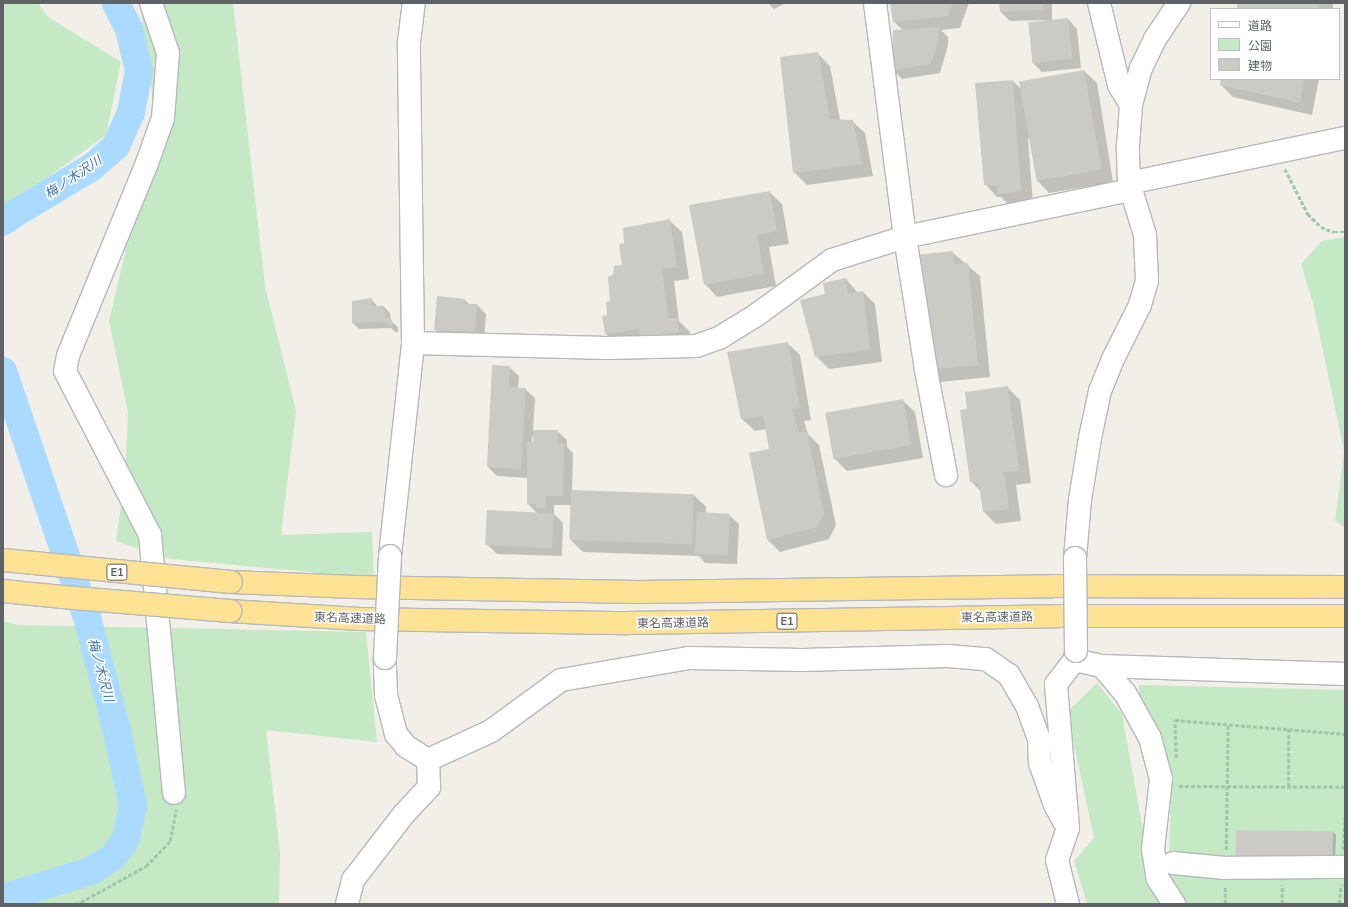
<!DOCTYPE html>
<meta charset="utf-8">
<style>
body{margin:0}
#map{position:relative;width:1348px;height:907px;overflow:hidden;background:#f1efe8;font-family:Mulish,"Noto Sans JP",sans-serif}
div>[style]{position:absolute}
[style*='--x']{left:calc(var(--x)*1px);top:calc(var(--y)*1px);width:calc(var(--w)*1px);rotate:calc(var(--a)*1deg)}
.green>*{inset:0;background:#c5e8c5}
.shadow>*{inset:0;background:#0003;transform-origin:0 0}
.river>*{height:28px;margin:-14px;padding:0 14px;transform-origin:14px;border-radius:14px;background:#aadaff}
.building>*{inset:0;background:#cccac5;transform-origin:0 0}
.path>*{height:2.5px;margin-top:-1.25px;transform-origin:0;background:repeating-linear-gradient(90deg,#9cc7a9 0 4px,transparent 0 6px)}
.roads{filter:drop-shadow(1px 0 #b5b8bc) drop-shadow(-1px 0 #b5b8bc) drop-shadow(0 1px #b5b8bc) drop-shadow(0 -1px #b5b8bc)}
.minor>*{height:22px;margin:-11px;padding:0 11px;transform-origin:11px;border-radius:11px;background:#fff}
.highway>*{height:22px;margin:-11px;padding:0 11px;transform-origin:11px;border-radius:11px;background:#fde293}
.bridges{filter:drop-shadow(1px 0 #b5b8bc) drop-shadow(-1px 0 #b5b8bc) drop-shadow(0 1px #b5b8bc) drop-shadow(0 -1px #b5b8bc)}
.minor-bridge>*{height:22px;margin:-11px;padding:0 11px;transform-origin:11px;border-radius:11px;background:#fff}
.highway-bridge>*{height:22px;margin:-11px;padding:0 11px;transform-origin:11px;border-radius:11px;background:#fde293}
span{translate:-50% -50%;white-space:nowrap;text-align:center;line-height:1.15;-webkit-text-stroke:3px #fff;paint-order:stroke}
.shield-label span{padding:1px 3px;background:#fff;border:1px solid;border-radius:3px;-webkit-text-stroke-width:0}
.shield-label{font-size:11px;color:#5f6368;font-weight:700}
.street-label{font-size:12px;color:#5f6368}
.water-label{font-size:13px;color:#4174aa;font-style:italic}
.frame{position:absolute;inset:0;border:4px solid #5f6368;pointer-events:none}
.legend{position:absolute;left:1210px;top:8px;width:130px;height:72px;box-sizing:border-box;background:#fff;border:1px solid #bfc1c3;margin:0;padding:5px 7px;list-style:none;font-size:12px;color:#5f6368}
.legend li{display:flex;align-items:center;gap:8px;height:20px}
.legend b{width:20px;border:1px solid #bfc1c3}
</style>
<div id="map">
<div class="green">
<i style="clip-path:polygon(3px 3px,38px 3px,48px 17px,121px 62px,106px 135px,15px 201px,3px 212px)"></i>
<i style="clip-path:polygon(140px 3px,233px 3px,265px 286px,296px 411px,281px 535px,372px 532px,374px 578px,171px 559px,116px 541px,125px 477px,128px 413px,109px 321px,156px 123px)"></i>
<i style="clip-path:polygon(1345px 237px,1345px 528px,1335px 521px,1344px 451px,1313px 303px,1301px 264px,1322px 241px)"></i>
<i style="clip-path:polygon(3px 621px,18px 625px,366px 632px,377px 742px,266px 730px,280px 852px,279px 904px,3px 904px)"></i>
<i style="clip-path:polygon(1097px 683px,1122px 714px,1155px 897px,1162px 904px,1087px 904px,1074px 861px,1094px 838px,1067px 712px)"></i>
<i style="clip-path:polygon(1139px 685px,1345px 690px,1345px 904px,1186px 904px,1168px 880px,1172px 771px,1140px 699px)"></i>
</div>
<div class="shadow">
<i style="clip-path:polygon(768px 3px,786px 3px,774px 9px)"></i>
<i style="clip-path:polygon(891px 3px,969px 3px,960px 28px,941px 30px,948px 37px,948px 45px,940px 73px,902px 79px,893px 70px,903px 30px,894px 22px)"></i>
<i style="clip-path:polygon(1000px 3px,1052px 3px,1052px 21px,1068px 19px,1077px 29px,1081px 68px,1042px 72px,1032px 62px,1047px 20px,1010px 21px,1001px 12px)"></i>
<i style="left:1238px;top:3px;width:95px;height:6px"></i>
<i style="clip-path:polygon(818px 54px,830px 66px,840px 120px,852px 121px,865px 133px,873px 176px,807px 185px,794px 172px)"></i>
<i style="clip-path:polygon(1084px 71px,1097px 83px,1113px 182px,1049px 193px,1037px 180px,1030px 138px,1028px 139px,1033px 203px,1010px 206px,1001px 197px,997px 197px,985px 184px,1013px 81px,1022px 90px)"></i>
<i style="clip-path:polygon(1222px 79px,1319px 79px,1312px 115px,1233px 97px,1221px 85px)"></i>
<i style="clip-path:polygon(769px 192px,782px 204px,789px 244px,769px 247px,776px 286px,717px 297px,705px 284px)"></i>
<i style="clip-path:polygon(669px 220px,682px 232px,689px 279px,674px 281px,679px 321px,690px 332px,691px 344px,618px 346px,606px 334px,614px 276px,623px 266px,625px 244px)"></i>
<i style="clip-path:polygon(952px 252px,980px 276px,990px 377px,940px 382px,927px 369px)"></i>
<i style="clip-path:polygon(846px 279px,858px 293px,863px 292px,875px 304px,882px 362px,829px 369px,816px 356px,826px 295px)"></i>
<i style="clip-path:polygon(438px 297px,465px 300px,470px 305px,477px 305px,486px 314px,484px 340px,445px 339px,435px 329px)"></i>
<i style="clip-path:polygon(372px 300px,378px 307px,384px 307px,390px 313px,391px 321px,398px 327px,398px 332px,395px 332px,391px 328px,359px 329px,353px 323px,353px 301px)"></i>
<i style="clip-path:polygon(787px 343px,800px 355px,811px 420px,804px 421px,808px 434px,819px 445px,836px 525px,829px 539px,780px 552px,768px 540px,751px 453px,770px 450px,766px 429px,755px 431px,742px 419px)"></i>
<i style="clip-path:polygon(evenodd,509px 367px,519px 376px,518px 389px,525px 389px,535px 398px,533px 431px,557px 431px,567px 440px,567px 447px,573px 453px,572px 491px,694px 495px,706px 507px,706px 514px,729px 515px,739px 524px,737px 564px,705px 563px,699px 556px,583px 552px,571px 540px,572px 505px,554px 505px,554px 514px,563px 523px,562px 556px,497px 554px,487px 544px,537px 513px,528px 504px,528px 478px,497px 476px,488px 467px,509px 367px,532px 436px,534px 436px,534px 443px,532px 443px,532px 436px)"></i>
<i style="clip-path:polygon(1007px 387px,1020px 400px,1031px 483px,1016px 485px,1021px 521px,996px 524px,984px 512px,981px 492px,971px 481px,969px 410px)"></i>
<i style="clip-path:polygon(902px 400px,915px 412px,923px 458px,847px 471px,834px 458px)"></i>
<i style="clip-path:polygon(1237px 831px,1333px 832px,1336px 835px,1335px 861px)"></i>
</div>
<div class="river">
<i style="--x:3;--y:222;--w:14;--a:-36"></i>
<i style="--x:14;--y:214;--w:91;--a:-31.1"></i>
<i style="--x:92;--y:167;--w:32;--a:-41"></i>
<i style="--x:116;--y:146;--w:37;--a:-66"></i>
<i style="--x:131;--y:112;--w:42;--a:-79"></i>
<i style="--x:139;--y:71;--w:43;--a:-103.4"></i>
<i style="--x:129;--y:29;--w:29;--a:-117"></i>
<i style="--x:3;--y:371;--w:264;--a:71.2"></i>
<i style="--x:88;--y:621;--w:110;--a:75.2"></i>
<i style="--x:116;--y:727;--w:80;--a:77.7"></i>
<i style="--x:133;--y:805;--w:35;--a:102"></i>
<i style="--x:126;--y:839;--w:22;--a:126"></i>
<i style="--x:113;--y:857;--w:26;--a:148"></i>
<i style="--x:91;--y:871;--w:92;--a:162.9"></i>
</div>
<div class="building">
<i style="clip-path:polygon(890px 3px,952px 3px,948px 16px,893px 22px)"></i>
<i style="clip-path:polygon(999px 3px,1043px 3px,1044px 10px,1000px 12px)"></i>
<i style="left:1237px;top:3px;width:82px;height:6px"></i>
<i style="left:1068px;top:18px;width:41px;height:40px;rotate:84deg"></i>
<i style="clip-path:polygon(939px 27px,939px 36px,931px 64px,892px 70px,893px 30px)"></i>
<i style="clip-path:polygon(818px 52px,830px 119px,853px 120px,862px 164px,793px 173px,780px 57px)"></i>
<i style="left:1084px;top:70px;width:101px;height:66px;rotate:80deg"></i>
<i style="clip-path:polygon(1221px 79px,1304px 79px,1300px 103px,1220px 85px)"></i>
<i style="clip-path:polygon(1013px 80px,1021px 191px,997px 194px,998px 185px,984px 185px,975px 83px)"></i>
<i style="clip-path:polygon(770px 191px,777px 231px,757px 235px,764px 274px,704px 285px,689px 205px)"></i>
<i style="clip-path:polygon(670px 219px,677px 267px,662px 269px,668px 318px,678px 318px,679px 332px,642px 337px,638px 329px,605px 334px,602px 316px,607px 315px,606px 302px,610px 301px,608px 277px,613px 275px,614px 266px,622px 265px,619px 244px,624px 243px,623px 228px)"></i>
<i style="clip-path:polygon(953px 251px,954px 264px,968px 263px,978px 365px,926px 370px,915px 255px)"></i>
<i style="clip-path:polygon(846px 278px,848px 294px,863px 291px,870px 350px,815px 357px,800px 300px,825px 294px,823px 283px)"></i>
<i style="clip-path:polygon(437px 296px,465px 299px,465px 304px,477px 304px,475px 332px,434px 330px)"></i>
<i style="clip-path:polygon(372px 298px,372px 306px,384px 306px,386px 318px,392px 320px,393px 326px,388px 326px,387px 322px,352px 323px,352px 301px)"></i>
<i style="clip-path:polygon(788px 342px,800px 408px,792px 409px,799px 432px,807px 432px,824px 513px,817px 527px,767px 540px,749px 453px,769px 449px,763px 416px,741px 419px,727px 352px)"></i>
<i style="clip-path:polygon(492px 365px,510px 366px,509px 387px,526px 388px,521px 469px,487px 467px)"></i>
<i style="clip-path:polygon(1008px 386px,1019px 471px,1004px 472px,1009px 509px,983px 512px,979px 484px,970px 482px,960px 410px,967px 409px,965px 392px)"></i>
<i style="left:903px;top:399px;width:47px;height:79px;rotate:80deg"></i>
<i style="clip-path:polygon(533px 430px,558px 430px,558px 443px,564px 443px,563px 496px,546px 496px,545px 508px,536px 508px,536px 504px,527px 504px,527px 442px,533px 442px)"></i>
<i style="left:571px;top:490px;width:123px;height:50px;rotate:2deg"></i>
<i style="left:487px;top:510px;width:67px;height:35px;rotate:3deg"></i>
<i style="left:697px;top:512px;width:33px;height:42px;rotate:3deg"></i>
<i style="left:1236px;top:830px;width:97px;height:27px;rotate:1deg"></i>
</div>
<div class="path">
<i style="--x:1285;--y:169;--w:51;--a:62.9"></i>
<i style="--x:1308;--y:214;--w:18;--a:45"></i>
<i style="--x:1321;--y:227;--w:14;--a:21"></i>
<i style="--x:1334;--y:232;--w:11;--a:0"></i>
<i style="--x:1289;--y:729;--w:58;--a:90"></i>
<i style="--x:1176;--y:758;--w:38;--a:-92"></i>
<i style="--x:1175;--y:720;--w:171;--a:4.7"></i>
<i style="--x:1179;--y:786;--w:166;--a:0.3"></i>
<i style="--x:1226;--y:850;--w:126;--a:-89.1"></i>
<i style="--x:1343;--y:850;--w:33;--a:-87"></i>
<i style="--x:74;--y:904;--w:7;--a:-16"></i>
<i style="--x:81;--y:902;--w:74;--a:-29"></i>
<i style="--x:146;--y:866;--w:35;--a:-46"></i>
<i style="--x:170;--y:841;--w:32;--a:-79"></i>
<i style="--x:1225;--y:904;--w:17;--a:-90"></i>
<i style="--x:1282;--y:904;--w:19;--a:-90"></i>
<i style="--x:1339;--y:904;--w:19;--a:-84"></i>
</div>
<div class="roads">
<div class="minor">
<i style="--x:151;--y:3;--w:53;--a:71.2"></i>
<i style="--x:168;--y:53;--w:65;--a:94.4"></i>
<i style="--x:163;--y:118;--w:48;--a:109.6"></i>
<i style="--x:147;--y:163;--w:209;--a:112.3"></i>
<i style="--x:68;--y:356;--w:15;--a:101"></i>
<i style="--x:65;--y:371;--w:185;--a:62.6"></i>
<i style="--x:150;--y:535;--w:259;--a:84.7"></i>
<i style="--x:875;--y:3;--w:236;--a:82.7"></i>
<i style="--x:905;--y:237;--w:135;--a:81"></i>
<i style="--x:926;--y:370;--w:107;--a:79.2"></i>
<i style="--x:1099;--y:3;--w:84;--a:76.3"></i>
<i style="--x:1119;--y:85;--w:23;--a:59"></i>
<i style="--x:1129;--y:183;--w:221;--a:-11.8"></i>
<i style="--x:413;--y:343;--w:193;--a:1.5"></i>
<i style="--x:606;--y:348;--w:90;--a:-1.3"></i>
<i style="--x:696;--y:346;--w:24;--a:-19"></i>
<i style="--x:719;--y:338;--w:42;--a:-31.4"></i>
<i style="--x:755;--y:316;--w:95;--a:-36"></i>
<i style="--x:832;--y:260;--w:77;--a:-17.5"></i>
<i style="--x:905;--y:237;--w:230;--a:-11.8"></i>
<i style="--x:390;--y:556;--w:214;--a:-83.8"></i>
<i style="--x:413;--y:343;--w:301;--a:-90.8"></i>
<i style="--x:409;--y:42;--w:39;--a:-83"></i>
<i style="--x:1075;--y:558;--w:58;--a:-85.1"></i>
<i style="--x:1080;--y:500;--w:63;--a:-80.8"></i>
<i style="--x:1090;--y:438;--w:48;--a:-78"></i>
<i style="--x:1100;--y:391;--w:35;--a:-68"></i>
<i style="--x:1113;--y:359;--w:60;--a:-63.4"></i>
<i style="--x:1140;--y:305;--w:25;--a:-74"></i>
<i style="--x:1147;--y:281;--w:46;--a:-92.5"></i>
<i style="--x:1145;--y:235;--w:54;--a:-107.1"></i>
<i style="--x:1129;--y:183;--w:37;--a:-92"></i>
<i style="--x:1128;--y:146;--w:41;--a:-85.8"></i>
<i style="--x:1131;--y:105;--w:38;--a:-75"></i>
<i style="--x:1141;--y:68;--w:32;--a:-64"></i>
<i style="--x:1155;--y:39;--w:43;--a:-56.3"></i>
<i style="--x:1075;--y:660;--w:28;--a:13"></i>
<i style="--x:1102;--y:666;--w:243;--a:1.9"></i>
<i style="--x:1102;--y:666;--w:35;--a:50"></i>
<i style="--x:1125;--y:693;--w:51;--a:60.9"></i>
<i style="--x:1150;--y:738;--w:42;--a:75"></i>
<i style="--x:1161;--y:779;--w:70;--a:96.5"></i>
<i style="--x:1153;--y:849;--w:30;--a:81"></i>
<i style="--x:1158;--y:879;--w:30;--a:57"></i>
<i style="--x:428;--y:760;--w:69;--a:-24.7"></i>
<i style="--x:491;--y:731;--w:87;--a:-36.1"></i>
<i style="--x:561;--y:680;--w:129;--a:-9.8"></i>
<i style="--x:688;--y:658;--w:115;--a:1"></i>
<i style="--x:803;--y:660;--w:145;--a:-1.6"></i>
<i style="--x:948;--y:656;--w:38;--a:5"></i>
<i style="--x:986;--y:659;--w:28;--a:35"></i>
<i style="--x:1009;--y:675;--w:36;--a:60"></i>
<i style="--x:1027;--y:706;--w:35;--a:70"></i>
<i style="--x:1039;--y:739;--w:24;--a:88"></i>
<i style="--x:1040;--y:763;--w:45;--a:70.3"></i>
<i style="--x:1055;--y:805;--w:26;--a:61"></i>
<i style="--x:1173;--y:863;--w:52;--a:5.5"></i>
<i style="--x:1225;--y:868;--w:120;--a:-0.5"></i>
<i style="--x:347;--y:904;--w:25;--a:-76"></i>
<i style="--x:353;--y:880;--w:83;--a:-52.3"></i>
<i style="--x:404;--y:814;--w:37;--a:-47"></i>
<i style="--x:429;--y:787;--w:27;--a:-92"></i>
<i style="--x:428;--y:760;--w:26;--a:-148"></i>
<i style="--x:406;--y:746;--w:16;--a:-130"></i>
<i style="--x:396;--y:734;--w:40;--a:-104.4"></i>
<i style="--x:386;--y:695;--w:37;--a:-92"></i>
<i style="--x:1068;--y:904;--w:45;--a:-104"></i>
<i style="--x:1057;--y:860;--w:34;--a:-71"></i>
<i style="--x:1068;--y:828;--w:144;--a:-94.8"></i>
<i style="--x:1056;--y:684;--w:31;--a:-52"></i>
<i style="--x:1075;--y:660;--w:9;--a:-84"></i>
</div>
<div class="highway">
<i style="--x:231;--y:582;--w:125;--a:2.3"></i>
<i style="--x:356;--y:587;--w:282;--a:1"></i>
<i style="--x:638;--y:592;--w:414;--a:-0.8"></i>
<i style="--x:1052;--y:586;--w:293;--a:0.2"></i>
<i style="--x:230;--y:611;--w:130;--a:3.5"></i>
<i style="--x:360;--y:619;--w:268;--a:0.9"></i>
<i style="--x:628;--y:623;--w:430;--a:-0.9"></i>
<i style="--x:1058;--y:616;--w:287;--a:0"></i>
</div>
</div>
<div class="bridges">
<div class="minor-bridge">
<i style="--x:1075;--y:558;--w:93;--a:89.4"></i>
<i style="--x:385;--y:658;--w:102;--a:-87.2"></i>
</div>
<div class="highway-bridge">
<i style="--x:3;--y:560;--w:229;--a:5.5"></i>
<i style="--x:3;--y:591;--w:60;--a:5.7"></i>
<i style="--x:63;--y:597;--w:168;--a:4.8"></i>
</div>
</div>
<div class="shield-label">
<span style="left:117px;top:572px">E1</span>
<span style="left:787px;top:621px">E1</span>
</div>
<div class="street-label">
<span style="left:997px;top:617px;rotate:-1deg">東名高速道路</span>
<span style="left:350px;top:618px;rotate:2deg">東名高速道路</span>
<span style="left:673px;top:623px;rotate:-1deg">東名高速道路</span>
</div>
<div class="water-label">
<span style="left:73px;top:177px;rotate:-34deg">梅ノ木沢川</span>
<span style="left:101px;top:670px;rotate:75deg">梅ノ木沢川</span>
</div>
<div class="frame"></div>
<ul class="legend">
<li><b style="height:5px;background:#fff"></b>道路</li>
<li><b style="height:11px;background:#c5e8c5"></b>公園</li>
<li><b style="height:11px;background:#cccac5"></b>建物</li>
</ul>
</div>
